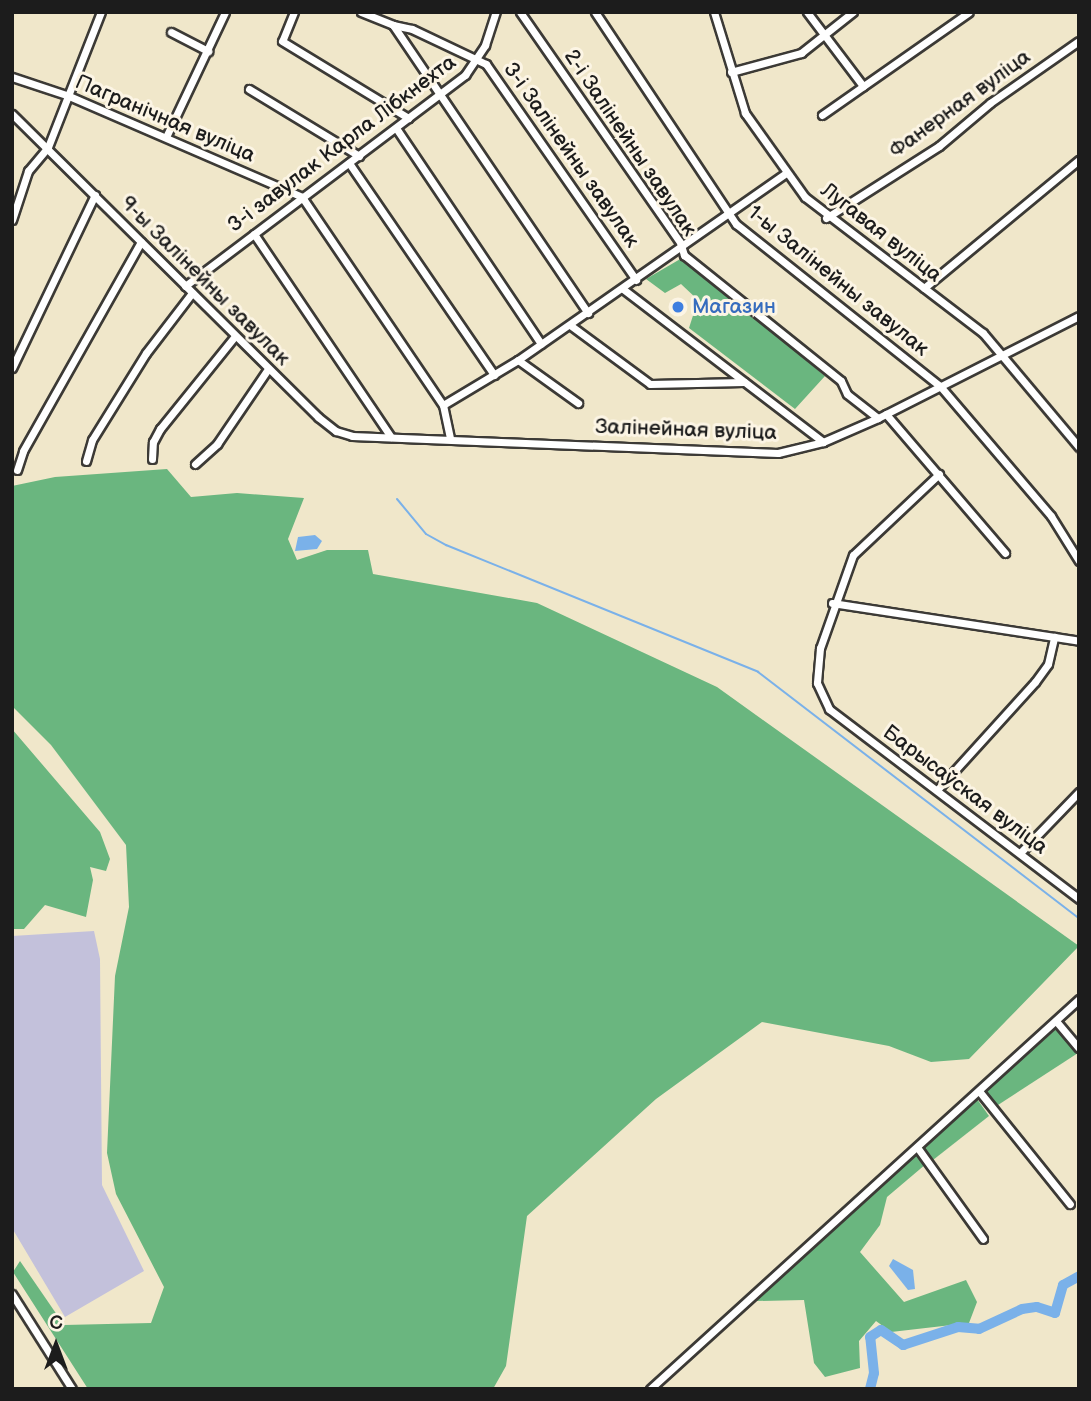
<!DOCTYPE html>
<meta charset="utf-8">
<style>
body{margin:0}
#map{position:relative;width:1091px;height:1401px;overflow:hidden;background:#f0e7ca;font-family:"Balsamiq Sans",sans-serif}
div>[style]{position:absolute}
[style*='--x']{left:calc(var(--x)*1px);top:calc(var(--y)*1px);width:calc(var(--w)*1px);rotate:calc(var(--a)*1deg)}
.industrial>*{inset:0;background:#c3c1db}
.forest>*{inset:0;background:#6ab67f}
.water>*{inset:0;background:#7ab1e9}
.stream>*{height:2px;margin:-1px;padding:0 1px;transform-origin:1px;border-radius:1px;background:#7ab1e9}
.river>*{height:10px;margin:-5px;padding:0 5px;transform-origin:5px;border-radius:5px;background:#7ab1e9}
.roads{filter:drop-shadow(2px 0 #3c3a36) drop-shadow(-2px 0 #3c3a36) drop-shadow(0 2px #3c3a36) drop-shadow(0 -2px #3c3a36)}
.minor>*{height:7px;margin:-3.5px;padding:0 3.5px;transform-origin:3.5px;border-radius:3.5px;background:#fff}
.dots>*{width:19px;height:19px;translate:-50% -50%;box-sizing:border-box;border:4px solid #fcf5e5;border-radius:50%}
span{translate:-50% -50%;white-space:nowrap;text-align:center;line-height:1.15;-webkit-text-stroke:6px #fcf5e5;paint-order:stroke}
.street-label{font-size:21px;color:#1c1c1c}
.shop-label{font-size:21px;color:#366cbe}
.left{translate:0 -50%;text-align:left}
.frame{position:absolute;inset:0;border:14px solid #1c1c1c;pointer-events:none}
.north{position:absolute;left:21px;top:1310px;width:70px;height:70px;-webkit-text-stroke:5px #fcf5e5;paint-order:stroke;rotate:0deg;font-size:19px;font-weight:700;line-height:28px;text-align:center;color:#1c1c1c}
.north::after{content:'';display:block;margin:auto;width:24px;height:32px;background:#1c1c1c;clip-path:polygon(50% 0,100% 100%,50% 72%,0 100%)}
</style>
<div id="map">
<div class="industrial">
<i style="clip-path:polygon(94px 931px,100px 959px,102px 1185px,144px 1271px,65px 1317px,12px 1228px,12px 936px)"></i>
</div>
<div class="forest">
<i style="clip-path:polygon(682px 258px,825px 376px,795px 409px,689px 328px,698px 300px,681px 284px,665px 293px,646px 279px)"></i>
<i style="clip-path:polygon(167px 469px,191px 497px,237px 493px,304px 498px,288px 539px,297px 560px,327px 550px,368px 550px,373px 574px,537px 603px,717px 687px,1079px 946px,969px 1059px,931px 1062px,889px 1046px,762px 1022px,656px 1099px,527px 1216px,506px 1366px,493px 1389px,88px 1389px,13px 1272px,20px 1261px,64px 1325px,151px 1323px,164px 1287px,116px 1194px,107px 1153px,115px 976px,129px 907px,126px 845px,51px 745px,12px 706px,12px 486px,55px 477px)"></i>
<i style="clip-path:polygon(12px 729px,100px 832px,110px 859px,106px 871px,90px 867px,93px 880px,86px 917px,45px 905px,24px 929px,12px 929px)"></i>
<i style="clip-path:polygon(1057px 1028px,1078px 1053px,998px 1105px,984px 1093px)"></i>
<i style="clip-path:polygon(977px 1099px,989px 1116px,933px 1160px,924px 1147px)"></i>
<i style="clip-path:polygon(916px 1153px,926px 1164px,887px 1197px,880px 1225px,860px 1252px,904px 1302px,966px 1280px,977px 1302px,969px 1323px,891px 1332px,876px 1321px,859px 1341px,860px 1368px,825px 1377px,814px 1363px,804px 1300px,756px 1301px)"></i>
</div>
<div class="water">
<i style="clip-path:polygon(315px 535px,322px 541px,317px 549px,295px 551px,298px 537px)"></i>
<i style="clip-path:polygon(893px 1259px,913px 1270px,915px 1289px,908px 1290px,889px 1266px)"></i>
</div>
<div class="stream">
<i style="--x:397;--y:499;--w:45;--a:50.4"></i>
<i style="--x:426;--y:534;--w:23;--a:29"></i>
<i style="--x:446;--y:545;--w:337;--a:22.1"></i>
<i style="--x:758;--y:672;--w:404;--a:37.5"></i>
</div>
<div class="river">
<i style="--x:870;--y:1389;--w:16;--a:-76"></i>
<i style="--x:874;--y:1373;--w:36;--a:-96"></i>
<i style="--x:870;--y:1337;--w:13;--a:-32"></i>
<i style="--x:881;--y:1330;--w:27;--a:34"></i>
<i style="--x:903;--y:1345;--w:58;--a:-18.1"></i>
<i style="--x:958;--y:1327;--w:21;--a:5"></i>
<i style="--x:979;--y:1329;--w:47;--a:-24.9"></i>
<i style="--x:1022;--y:1309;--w:15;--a:-8"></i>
<i style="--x:1037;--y:1307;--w:19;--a:18"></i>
<i style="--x:1055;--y:1313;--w:29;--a:-74"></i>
<i style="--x:1063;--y:1285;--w:18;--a:-29"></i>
</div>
<div class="roads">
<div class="minor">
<i style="--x:294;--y:12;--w:31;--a:112"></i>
<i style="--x:282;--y:41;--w:148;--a:31.4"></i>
<i style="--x:361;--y:12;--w:35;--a:22"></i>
<i style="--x:393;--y:25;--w:348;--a:55.9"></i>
<i style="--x:520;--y:12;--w:280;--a:55.2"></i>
<i style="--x:680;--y:242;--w:14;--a:73"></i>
<i style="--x:684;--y:255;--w:201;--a:38.7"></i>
<i style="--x:841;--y:381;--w:14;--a:65"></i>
<i style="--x:847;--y:394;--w:39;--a:38"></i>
<i style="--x:595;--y:12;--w:255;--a:56.4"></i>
<i style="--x:736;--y:224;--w:260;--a:38.5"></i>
<i style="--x:940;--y:386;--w:171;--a:49.5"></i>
<i style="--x:1051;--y:516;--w:53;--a:58.1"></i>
<i style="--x:714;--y:12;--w:106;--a:72.9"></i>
<i style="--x:745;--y:113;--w:103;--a:54.5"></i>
<i style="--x:805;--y:197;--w:224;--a:37.4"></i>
<i style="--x:983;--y:333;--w:149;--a:49.9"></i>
<i style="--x:807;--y:12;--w:93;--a:52.9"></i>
<i style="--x:393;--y:25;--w:19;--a:12"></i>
<i style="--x:412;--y:29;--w:82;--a:25.3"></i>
<i style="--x:486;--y:64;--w:263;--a:55.2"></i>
<i style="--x:171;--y:32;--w:42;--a:27.2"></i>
<i style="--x:731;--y:72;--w:73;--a:-15.2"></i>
<i style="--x:801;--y:53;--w:66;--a:-38.3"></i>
<i style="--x:12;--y:77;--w:60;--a:18.4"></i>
<i style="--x:69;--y:96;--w:254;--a:23.4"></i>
<i style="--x:302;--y:197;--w:251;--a:55.9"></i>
<i style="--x:443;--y:405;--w:35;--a:78"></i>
<i style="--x:249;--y:89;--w:129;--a:31.3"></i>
<i style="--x:12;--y:114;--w:431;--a:44.7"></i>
<i style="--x:318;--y:417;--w:23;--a:38"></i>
<i style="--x:336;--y:431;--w:17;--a:17"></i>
<i style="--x:352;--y:436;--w:426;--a:2.3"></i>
<i style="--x:778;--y:453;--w:46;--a:-13.7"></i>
<i style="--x:823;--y:442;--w:60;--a:-23.6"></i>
<i style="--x:878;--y:418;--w:225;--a:-26.9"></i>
<i style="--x:822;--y:115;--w:179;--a:-35"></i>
<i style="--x:396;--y:128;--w:260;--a:56.1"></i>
<i style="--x:166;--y:137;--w:138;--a:-64.7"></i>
<i style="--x:349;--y:163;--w:257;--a:55.6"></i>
<i style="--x:826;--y:218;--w:134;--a:-32.5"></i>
<i style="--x:939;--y:146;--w:67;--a:-40.1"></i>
<i style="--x:990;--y:103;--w:108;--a:-34.9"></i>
<i style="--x:12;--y:220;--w:52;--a:-71.9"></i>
<i style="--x:28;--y:171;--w:31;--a:-50"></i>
<i style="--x:48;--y:147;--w:145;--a:-68.6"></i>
<i style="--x:254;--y:234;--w:245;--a:56"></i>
<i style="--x:185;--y:286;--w:351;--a:-37"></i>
<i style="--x:465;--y:75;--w:36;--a:-56"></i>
<i style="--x:485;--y:45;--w:35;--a:-72"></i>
<i style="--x:924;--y:288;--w:201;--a:-39.6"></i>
<i style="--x:623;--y:289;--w:252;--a:37.4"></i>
<i style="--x:570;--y:325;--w:99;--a:36.4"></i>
<i style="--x:650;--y:384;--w:94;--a:-1.2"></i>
<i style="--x:518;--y:360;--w:74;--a:35.6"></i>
<i style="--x:12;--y:368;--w:192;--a:-64.4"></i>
<i style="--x:443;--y:405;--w:87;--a:-31"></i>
<i style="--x:518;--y:360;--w:327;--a:-34.9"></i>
<i style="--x:886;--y:414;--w:183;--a:49.4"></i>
<i style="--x:152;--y:459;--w:17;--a:-87"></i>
<i style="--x:153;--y:442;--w:15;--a:-62"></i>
<i style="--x:160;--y:429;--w:119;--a:-51.1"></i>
<i style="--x:86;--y:461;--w:22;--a:-74"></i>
<i style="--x:92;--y:440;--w:102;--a:-58.2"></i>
<i style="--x:146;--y:353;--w:76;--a:-52.5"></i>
<i style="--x:195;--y:464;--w:30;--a:-42"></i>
<i style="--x:217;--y:444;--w:91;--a:-55.8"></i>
<i style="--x:17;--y:470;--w:20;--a:-72"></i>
<i style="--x:23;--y:451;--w:240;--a:-60.6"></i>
<i style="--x:939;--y:474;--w:118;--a:136.7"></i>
<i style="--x:853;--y:555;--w:99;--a:109.5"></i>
<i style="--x:820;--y:648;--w:35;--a:95"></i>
<i style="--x:817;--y:683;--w:29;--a:65"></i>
<i style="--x:829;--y:709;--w:314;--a:37.2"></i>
<i style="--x:832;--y:603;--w:250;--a:8.7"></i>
<i style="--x:937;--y:790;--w:146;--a:-47.8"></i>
<i style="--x:1035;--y:682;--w:22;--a:-54"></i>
<i style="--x:1048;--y:664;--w:28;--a:-77"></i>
<i style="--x:1020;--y:853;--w:85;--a:-46"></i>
<i style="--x:1056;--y:1021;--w:35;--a:50"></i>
<i style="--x:979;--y:1091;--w:145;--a:51.2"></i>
<i style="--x:917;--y:1147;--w:113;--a:54.3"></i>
<i style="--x:12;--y:1294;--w:112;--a:57.7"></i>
<i style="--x:650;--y:1389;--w:580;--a:-42.27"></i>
</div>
</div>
<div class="dots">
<i style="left:678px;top:307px;background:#3f7fe0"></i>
</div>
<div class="street-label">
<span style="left:960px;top:104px;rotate:-36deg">Фанерная вуліца</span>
<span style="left:165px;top:119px;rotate:23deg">Пагранічная вуліца</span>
<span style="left:630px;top:143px;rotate:56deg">2-і Залінейны завулак</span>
<span style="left:342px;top:144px;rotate:-37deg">3-і завулак Карла Лібкнехта</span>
<span style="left:571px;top:155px;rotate:55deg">3-і Залінейны завулак</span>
<span style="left:881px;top:233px;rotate:38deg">Лугавая вуліца</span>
<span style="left:205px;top:281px;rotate:45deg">9-ы Залінейны завулак</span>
<span style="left:838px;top:281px;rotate:39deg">1-ы Залінейны завулак</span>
<span style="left:686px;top:430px;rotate:2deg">Залінейная вуліца</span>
<span style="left:965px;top:790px;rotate:37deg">Барысаўская вуліца</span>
</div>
<div class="shop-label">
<span class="left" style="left:692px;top:307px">Магазин</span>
</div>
<div class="frame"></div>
<div class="north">С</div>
</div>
